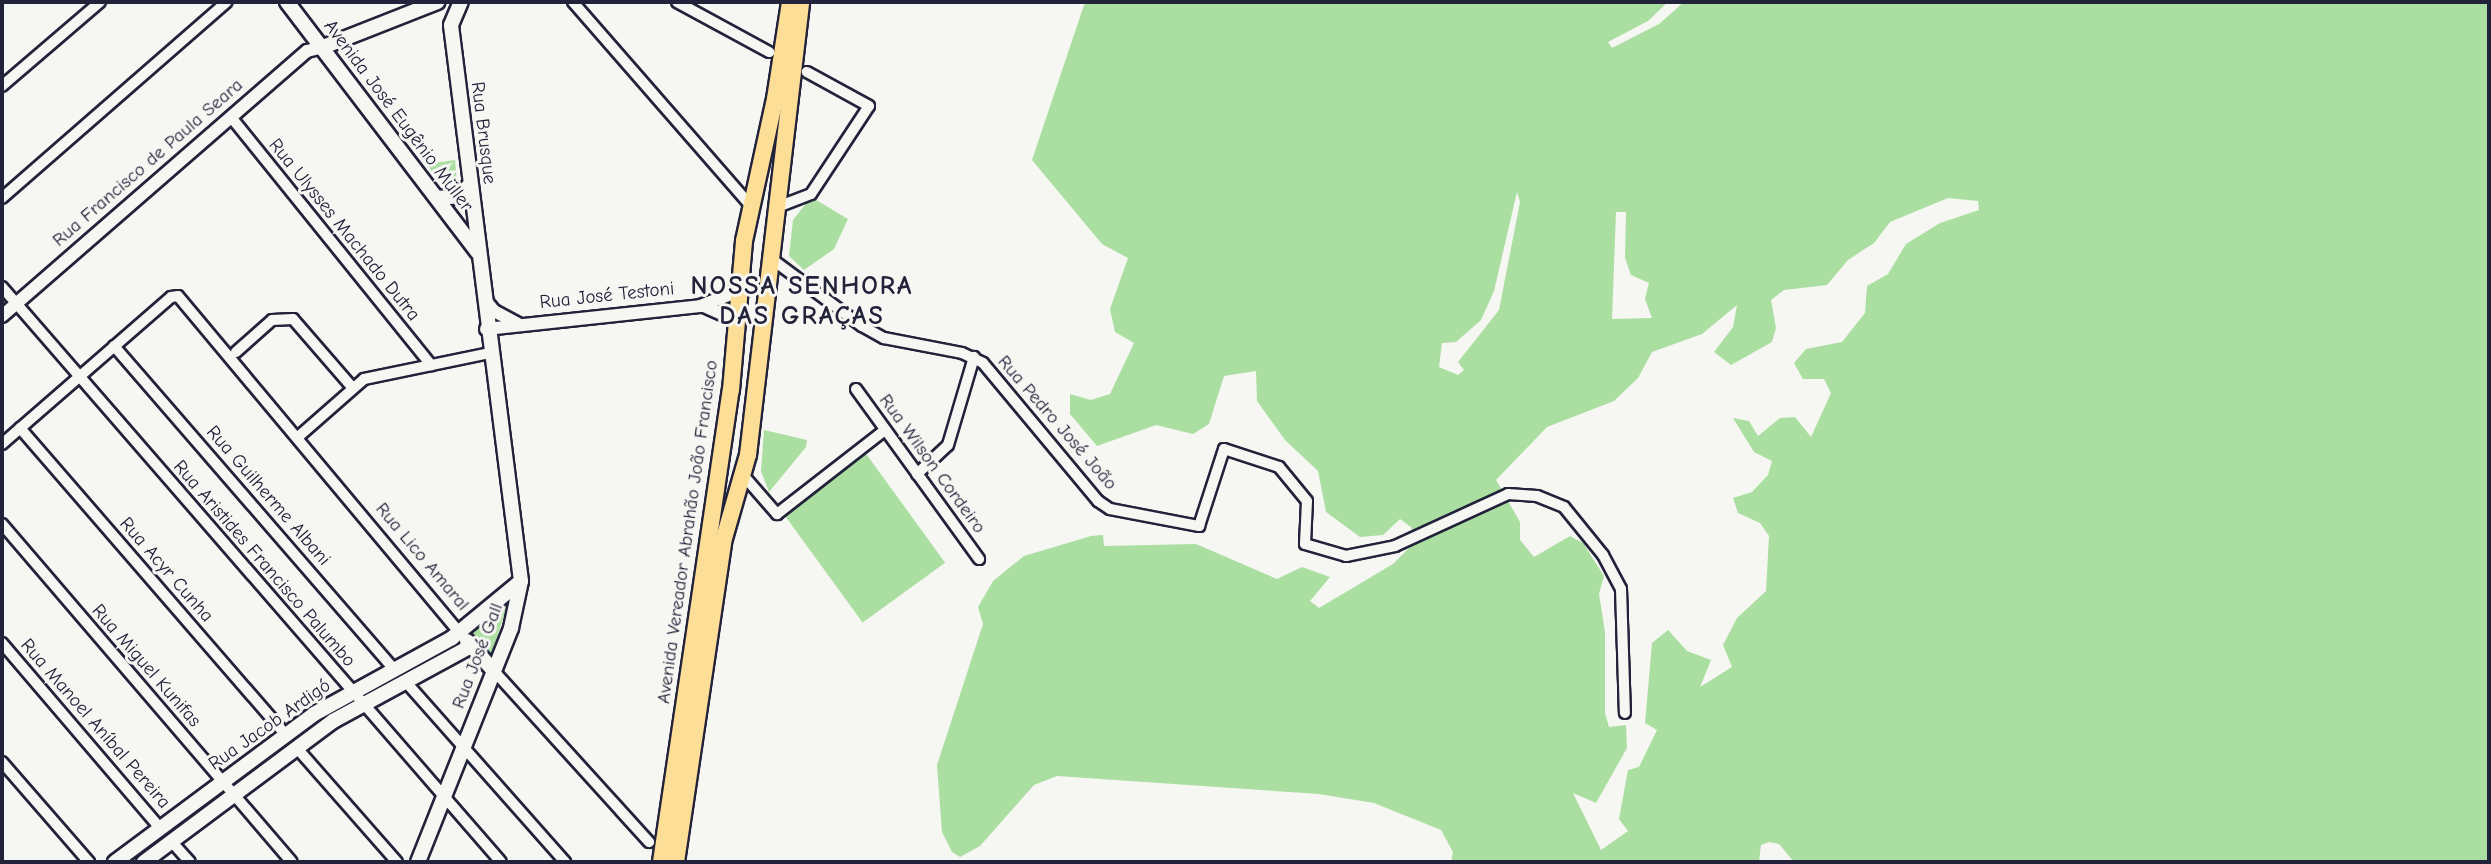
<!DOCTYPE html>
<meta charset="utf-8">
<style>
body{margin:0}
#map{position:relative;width:2491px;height:864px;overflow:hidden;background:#f6f6f2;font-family:"Comic Neue",sans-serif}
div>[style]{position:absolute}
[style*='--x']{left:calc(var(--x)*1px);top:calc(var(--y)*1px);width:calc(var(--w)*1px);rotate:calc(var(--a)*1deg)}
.green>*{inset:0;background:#abdfa1;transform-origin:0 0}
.roads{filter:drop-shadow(2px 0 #22223b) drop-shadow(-2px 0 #22223b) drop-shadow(0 2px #22223b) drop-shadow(0 -2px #22223b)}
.minor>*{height:10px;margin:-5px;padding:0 5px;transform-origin:5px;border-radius:5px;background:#f6f6f2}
.tertiary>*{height:12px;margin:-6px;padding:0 6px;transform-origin:6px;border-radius:6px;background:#f6f6f2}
.secondary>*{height:14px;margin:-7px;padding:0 7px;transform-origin:7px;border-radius:7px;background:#f6f6f2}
.primary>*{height:16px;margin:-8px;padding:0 8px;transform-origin:8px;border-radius:8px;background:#fdde96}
span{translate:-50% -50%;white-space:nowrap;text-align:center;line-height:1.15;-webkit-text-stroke:6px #f6f6f2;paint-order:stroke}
.street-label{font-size:19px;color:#22223b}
.district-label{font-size:26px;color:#22223b;font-weight:700;letter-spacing:2px}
.frame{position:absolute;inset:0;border:4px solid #22223b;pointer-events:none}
</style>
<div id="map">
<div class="green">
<i style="clip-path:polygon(evenodd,1085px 2px,1668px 2px,1648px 21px,1608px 42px,1612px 48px,1659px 24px,1684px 2px,2489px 2px,2489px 862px,1794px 862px,1779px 844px,1769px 842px,1761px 845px,1759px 862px,1451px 862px,1453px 852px,1441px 830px,1374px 803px,1319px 794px,1057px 776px,1034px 785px,980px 846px,960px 857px,952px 852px,942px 832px,937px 765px,983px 624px,978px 607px,993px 581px,1024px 556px,1091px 536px,1103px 535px,1104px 546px,1196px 544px,1277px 579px,1302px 567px,1330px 577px,1310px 601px,1319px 608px,1393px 564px,1415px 542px,1411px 527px,1400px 519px,1383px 535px,1360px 537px,1326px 512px,1318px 471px,1285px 440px,1257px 401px,1256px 371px,1224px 376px,1209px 424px,1193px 434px,1156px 425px,1097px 446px,1070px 414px,1070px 394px,1091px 400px,1110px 394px,1134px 343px,1115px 332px,1110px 309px,1128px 258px,1102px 244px,1032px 160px,1085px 2px,1517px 192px,1520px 202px,1499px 310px,1458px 362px,1464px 370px,1458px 375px,1439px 367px,1442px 343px,1456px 342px,1481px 320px,1494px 291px,1517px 192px,1085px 2px,1948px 198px,1978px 201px,1979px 210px,1940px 223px,1906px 244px,1888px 274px,1867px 286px,1865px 313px,1842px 342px,1806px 349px,1794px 363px,1803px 379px,1824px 379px,1831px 393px,1811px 437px,1795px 417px,1780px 418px,1758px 436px,1749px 421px,1733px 418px,1754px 452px,1772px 461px,1768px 475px,1752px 492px,1733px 498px,1738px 513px,1760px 523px,1769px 536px,1766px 591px,1737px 618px,1723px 645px,1732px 667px,1700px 687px,1711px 660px,1687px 651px,1668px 630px,1652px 643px,1645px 723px,1657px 730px,1639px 767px,1628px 770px,1619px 819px,1628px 831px,1601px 850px,1573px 793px,1596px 803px,1627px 748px,1626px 725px,1609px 727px,1605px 713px,1605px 632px,1599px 594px,1604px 576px,1583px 543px,1570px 536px,1534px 557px,1520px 540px,1520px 522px,1496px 480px,1547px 427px,1614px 401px,1638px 378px,1652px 352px,1702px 334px,1737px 305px,1733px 327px,1714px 352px,1731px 365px,1772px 342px,1776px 328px,1771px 300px,1784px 290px,1827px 285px,1848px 260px,1874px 243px,1890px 222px,1948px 198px,1085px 2px,1616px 212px,1626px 212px,1625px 258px,1631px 275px,1649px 283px,1645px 299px,1652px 318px,1612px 319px,1616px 212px)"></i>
<i style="clip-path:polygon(455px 160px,457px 183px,445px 190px,427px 164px)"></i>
<i style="clip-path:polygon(811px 197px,848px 219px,834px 249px,804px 270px,789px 256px,793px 220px)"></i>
<i style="clip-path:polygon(764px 430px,807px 440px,806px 447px,769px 492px,761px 471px)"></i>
<i style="left:864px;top:451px;width:138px;height:102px;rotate:54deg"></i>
<i style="clip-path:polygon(509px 599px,492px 653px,486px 655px,468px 634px)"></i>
</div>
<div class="roads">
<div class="minor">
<i style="--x:573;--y:2;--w:269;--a:48.9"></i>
<i style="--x:677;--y:2;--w:105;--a:28.5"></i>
<i style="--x:2;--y:86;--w:129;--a:-40.6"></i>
<i style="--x:231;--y:117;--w:319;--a:51.1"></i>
<i style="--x:2;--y:198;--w:298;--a:-41.1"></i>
<i style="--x:780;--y:206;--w:33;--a:-21"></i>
<i style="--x:811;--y:194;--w:105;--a:-56.6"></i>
<i style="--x:869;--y:106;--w:71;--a:-151.3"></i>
<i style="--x:773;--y:260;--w:111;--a:36.6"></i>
<i style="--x:862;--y:326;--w:25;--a:29"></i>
<i style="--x:884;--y:338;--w:79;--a:10.9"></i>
<i style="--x:962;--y:353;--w:23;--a:25"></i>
<i style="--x:983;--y:363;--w:180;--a:50.2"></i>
<i style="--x:1098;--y:501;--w:14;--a:34"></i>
<i style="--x:1110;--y:509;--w:91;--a:10.8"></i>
<i style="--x:1199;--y:526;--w:81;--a:-72"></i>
<i style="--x:1224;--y:449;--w:58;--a:18.1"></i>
<i style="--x:1279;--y:467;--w:44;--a:50.5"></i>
<i style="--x:1307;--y:501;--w:43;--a:92.7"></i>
<i style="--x:1305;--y:544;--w:43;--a:16.3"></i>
<i style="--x:1346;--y:556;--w:50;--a:-11.5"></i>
<i style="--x:1395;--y:546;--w:124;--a:-24.7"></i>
<i style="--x:1508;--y:494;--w:29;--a:4"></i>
<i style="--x:1537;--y:496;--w:29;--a:22"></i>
<i style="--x:1564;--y:507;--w:62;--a:50.9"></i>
<i style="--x:1603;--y:555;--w:38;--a:62"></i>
<i style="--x:1621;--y:589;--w:124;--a:88.2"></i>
<i style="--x:2;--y:287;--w:761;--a:49.05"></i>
<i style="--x:114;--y:346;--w:427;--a:49.1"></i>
<i style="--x:236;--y:352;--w:48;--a:-41.6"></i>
<i style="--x:272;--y:320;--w:21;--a:-3"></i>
<i style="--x:293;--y:319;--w:90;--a:49.1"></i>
<i style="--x:856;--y:389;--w:210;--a:54.1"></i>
<i style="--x:20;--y:428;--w:406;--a:49.1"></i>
<i style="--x:298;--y:437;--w:88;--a:-41.3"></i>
<i style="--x:364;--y:379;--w:129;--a:-11.7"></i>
<i style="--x:2;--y:444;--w:224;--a:-41"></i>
<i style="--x:171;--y:297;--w:7;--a:-8"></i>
<i style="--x:178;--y:296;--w:438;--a:50.1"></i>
<i style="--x:917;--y:474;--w:42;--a:-43.1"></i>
<i style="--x:948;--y:445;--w:92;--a:-73.5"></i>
<i style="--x:743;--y:475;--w:52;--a:48.9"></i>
<i style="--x:777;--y:514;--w:137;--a:-37.9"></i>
<i style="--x:2;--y:524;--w:445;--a:49.4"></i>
<i style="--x:2;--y:643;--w:245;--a:49.5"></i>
<i style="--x:494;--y:671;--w:231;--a:47.8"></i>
<i style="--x:405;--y:681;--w:242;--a:48.5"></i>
<i style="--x:296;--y:747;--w:153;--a:48.7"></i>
<i style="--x:2;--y:762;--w:133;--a:49"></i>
<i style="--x:171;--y:841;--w:28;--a:48"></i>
</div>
<div class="tertiary">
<i style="--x:485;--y:300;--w:14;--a:51"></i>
<i style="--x:494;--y:311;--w:27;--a:28"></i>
<i style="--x:704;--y:306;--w:35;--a:24"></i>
<i style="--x:2;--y:316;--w:404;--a:-41"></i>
<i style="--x:307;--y:51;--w:16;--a:-14"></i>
<i style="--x:486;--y:329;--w:215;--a:-6.1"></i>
<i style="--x:700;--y:306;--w:33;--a:-21"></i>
<i style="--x:731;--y:294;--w:11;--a:-52"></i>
</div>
<div class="secondary">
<i style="--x:287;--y:2;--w:315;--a:52.7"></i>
<i style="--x:323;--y:47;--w:123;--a:-21.5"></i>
<i style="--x:437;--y:198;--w:21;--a:-5"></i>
<i style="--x:458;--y:196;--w:16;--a:-43"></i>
<i style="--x:467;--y:641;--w:40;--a:48"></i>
<i style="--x:115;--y:862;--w:248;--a:-36.6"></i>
<i style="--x:314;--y:714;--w:158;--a:-28.8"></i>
<i style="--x:452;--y:638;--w:89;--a:-39.6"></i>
<i style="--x:144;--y:862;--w:236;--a:-36.7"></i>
<i style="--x:333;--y:721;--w:157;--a:-28.5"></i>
<i style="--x:418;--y:862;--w:252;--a:-68.3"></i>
<i style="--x:511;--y:628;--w:48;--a:-78"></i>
<i style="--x:521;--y:581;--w:560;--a:-97.18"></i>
<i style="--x:451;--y:25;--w:25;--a:-67"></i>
</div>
<div class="primary">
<i style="--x:661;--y:862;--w:477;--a:-81.6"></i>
<i style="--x:731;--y:390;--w:150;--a:-85"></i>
<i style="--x:744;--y:241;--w:145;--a:-77.7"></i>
<i style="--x:775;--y:99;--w:98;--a:-81.2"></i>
<i style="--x:676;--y:862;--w:323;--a:-81.6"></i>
<i style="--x:723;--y:542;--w:91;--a:-74"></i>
<i style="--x:748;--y:455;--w:456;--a:-83.3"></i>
</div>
</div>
<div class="street-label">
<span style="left:398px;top:116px;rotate:53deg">Avenida José Eugênio Müller</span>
<span style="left:483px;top:133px;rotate:83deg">Rua Brusque</span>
<span style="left:148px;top:163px;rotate:-41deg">Rua Francisco de Paula Seara</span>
<span style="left:344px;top:230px;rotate:51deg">Rua Ulysses Machado Dutra</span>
<span style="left:607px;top:296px;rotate:-6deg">Rua José Testoni</span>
<span style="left:1057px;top:423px;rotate:49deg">Rua Pedro José João</span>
<span style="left:932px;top:464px;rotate:54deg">Rua Wilson Cordeiro</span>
<span style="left:268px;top:496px;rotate:49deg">Rua Guilherme Albani</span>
<span style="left:688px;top:532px;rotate:-82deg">Avenida Vereador Abrahão João Francisco</span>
<span style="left:422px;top:557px;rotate:50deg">Rua Lico Amaral</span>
<span style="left:264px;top:564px;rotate:49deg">Rua Aristides Francisco Palumbo</span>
<span style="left:166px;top:570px;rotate:49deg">Rua Acyr Cunha</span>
<span style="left:478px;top:656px;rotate:-69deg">Rua José Gall</span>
<span style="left:146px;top:666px;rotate:49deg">Rua Miguel Kunifas</span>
<span style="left:95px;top:724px;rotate:49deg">Rua Manoel Aníbal Pereira</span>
<span style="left:270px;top:725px;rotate:-35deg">Rua Jacob Ardigó</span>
</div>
<div class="district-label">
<span style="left:802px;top:302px">NOSSA SENHORA<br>DAS GRAÇAS</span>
</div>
<div class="frame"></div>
</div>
